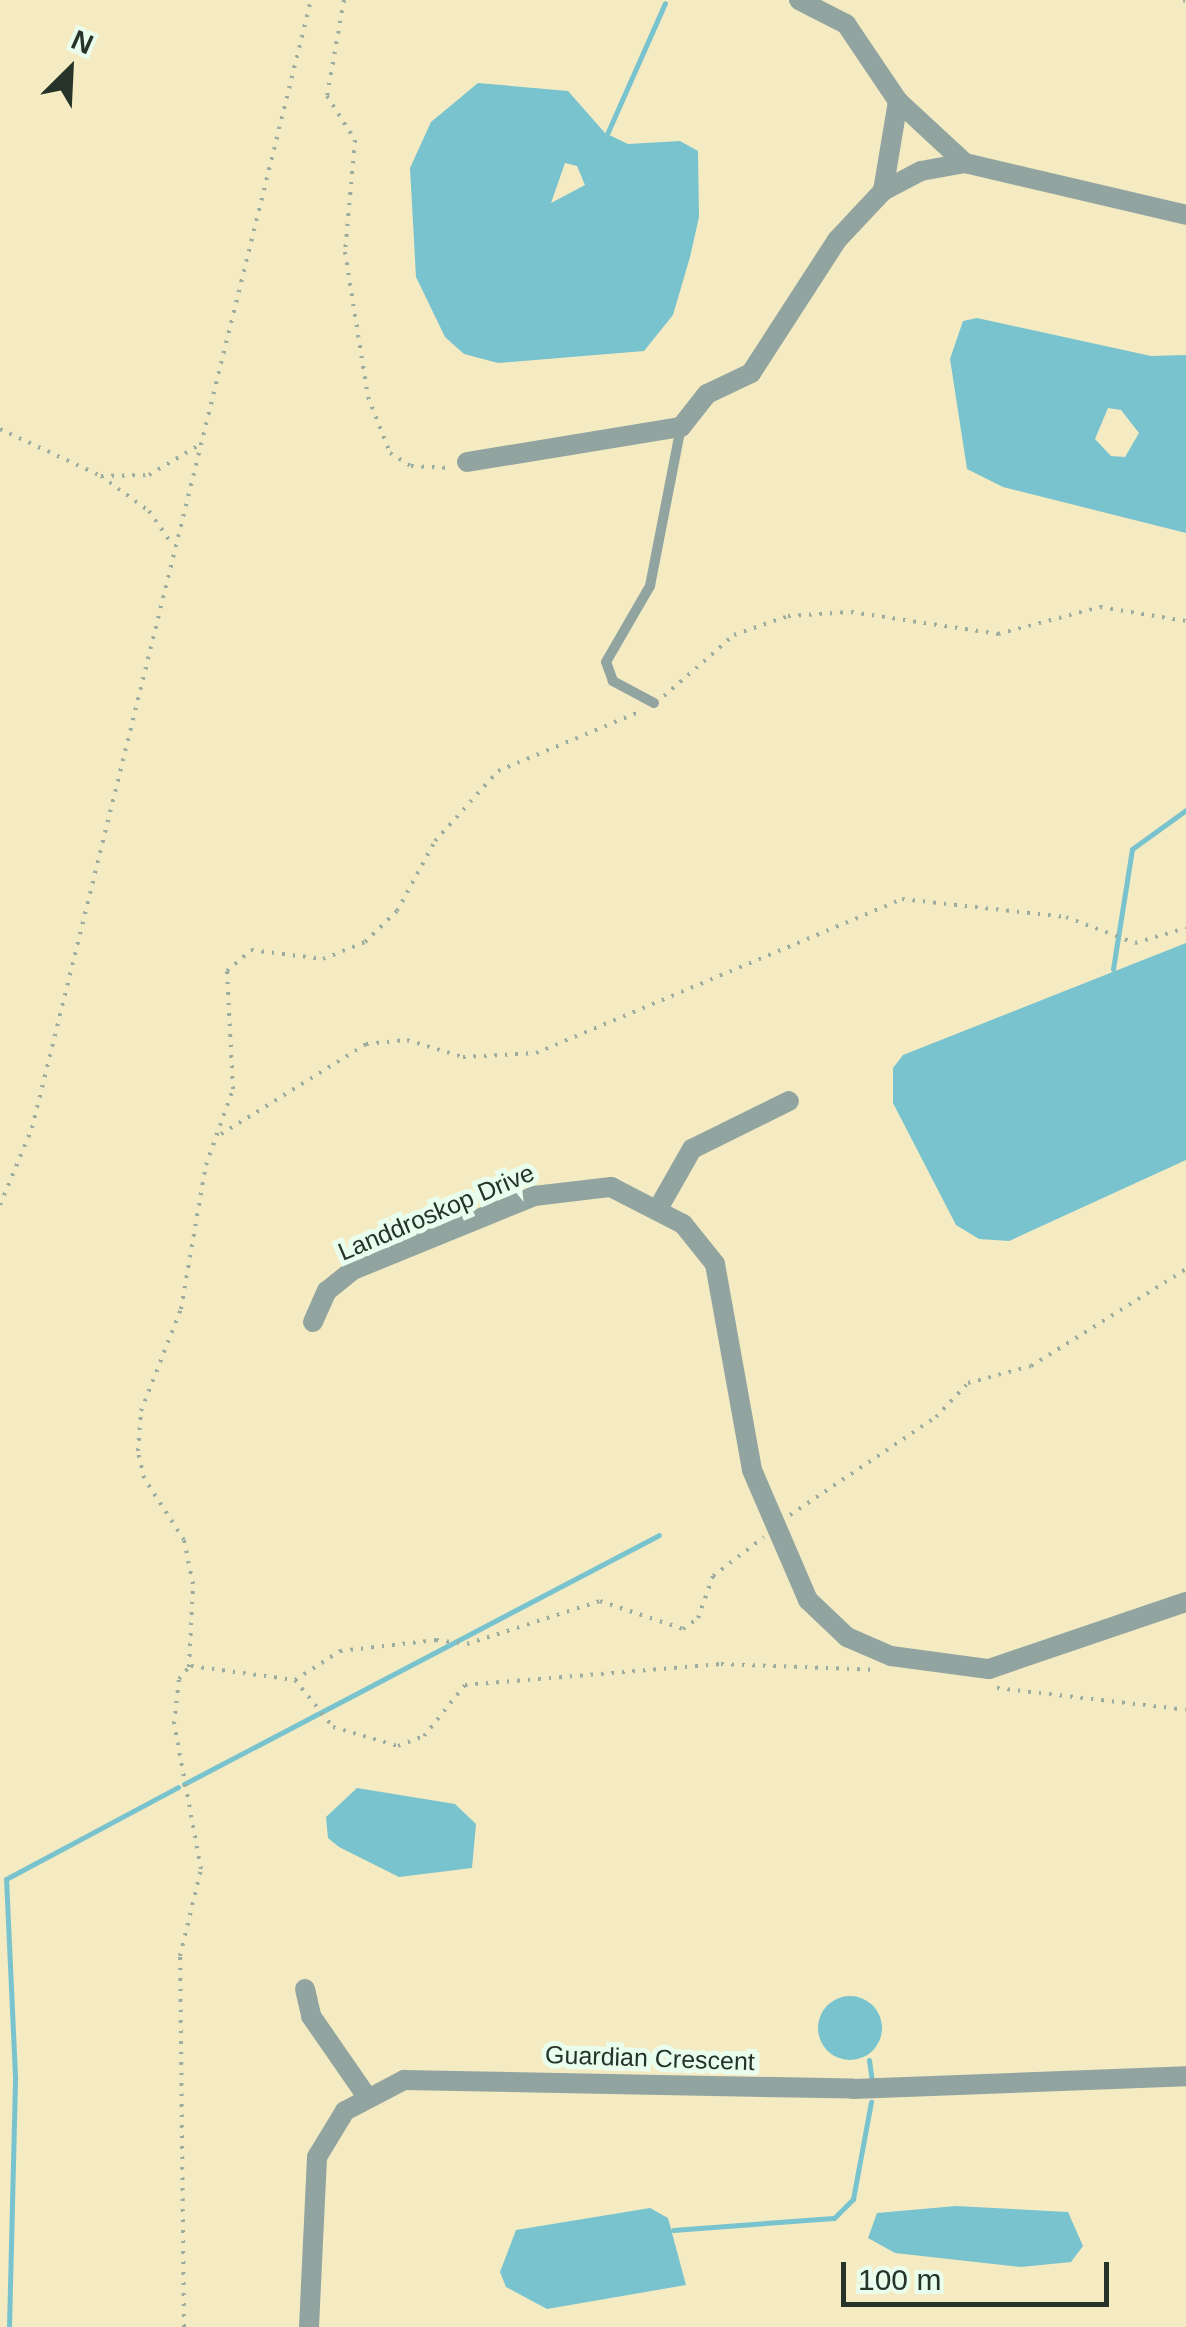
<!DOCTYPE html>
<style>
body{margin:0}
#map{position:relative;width:1186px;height:2327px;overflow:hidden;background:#eafeee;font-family:Helvetica,sans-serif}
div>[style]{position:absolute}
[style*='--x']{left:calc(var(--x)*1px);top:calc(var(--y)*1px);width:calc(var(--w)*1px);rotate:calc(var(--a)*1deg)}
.green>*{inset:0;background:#f4ebc3;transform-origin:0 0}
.water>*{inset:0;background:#79c3cf}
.round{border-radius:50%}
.stream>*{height:5px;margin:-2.5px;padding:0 2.5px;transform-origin:2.5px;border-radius:2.5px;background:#79c3cf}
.path>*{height:4px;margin-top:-2px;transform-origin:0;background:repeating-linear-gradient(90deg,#9cada0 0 2.5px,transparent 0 10.5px)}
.service>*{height:10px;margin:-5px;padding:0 5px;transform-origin:5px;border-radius:5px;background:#91a4a0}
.minor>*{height:20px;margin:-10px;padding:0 10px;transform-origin:10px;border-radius:10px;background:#91a4a0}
span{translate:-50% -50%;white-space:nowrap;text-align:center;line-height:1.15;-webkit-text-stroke:10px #eafeee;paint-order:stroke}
.street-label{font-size:25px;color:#263329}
.north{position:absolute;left:20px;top:20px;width:100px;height:100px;-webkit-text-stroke:8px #eafeee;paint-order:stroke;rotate:24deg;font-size:28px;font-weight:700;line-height:40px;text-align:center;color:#263329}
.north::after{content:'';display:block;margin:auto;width:35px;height:45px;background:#263329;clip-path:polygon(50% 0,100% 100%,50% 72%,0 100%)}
.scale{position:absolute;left:841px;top:2262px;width:268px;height:45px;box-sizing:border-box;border:5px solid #263329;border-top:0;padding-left:12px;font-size:30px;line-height:35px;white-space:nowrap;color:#263329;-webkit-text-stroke:8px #eafeee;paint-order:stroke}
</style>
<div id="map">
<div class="green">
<i style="left:0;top:0;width:1186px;height:2327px"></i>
</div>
<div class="water">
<i style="clip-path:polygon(evenodd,478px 83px,568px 91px,605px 133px,628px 144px,680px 141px,698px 151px,699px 217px,690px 257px,673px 315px,644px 351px,498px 363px,464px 354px,445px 337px,416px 277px,410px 168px,431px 122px,478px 83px,565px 163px,577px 166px,585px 185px,551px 203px,565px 163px)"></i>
<i style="clip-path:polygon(evenodd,977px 318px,1151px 356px,1186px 355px,1186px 533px,1003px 487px,967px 469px,950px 359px,963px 321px,977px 318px,1108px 408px,1121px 410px,1139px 433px,1125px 457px,1111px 456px,1095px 439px,1108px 408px)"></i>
<i style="clip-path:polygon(1186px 943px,1186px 1160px,1009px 1241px,979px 1239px,956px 1225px,893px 1103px,893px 1068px,903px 1055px)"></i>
<i style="clip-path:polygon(357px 1788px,455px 1804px,476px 1824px,472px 1868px,399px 1877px,339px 1847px,328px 1838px,326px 1817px)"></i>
<i class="round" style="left:818px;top:1996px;width:64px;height:64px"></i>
<i style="clip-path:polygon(956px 2206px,1068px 2212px,1083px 2246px,1071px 2262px,1021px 2267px,895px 2253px,868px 2238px,877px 2213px)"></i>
<i style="clip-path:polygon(650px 2208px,668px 2218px,686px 2285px,547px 2309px,506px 2287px,500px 2272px,516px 2230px)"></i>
</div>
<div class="stream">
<i style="--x:607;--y:134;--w:143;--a:-66.1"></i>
<i style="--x:1113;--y:969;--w:121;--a:-81"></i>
<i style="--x:1132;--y:849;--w:67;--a:-35.8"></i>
<i style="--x:184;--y:1784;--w:536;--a:-27.66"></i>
<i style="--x:869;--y:2060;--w:22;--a:82"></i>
<i style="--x:673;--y:2230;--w:161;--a:-4.3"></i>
<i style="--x:834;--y:2218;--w:27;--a:-45"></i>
<i style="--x:853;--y:2199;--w:99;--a:-79.5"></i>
<i style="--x:9;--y:2327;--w:251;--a:-88.6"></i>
<i style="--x:15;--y:2076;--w:197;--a:-92.6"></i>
<i style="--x:6;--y:1879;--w:195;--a:-28.1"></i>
</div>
<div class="path">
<i style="--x:344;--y:0;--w:97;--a:100"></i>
<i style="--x:327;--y:96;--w:52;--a:57.5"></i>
<i style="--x:355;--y:140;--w:112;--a:95.1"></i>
<i style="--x:345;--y:252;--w:147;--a:81"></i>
<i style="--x:368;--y:397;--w:60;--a:68.6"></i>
<i style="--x:390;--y:453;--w:25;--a:32"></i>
<i style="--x:411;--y:466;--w:39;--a:3"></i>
<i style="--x:1183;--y:0;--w:3;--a:18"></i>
<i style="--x:0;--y:429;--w:111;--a:25"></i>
<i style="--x:101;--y:476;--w:48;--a:-1.2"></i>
<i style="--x:149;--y:475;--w:55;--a:-30.8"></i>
<i style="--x:101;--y:476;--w:59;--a:36.1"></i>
<i style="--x:149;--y:511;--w:40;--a:55.1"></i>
<i style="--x:664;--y:696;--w:93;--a:-41.1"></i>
<i style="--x:734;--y:635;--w:57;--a:-19.4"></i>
<i style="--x:788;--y:616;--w:63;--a:-3.6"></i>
<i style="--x:851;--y:612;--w:149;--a:8.5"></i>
<i style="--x:998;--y:634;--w:106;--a:-14.8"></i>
<i style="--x:1100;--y:607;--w:87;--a:9.2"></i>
<i style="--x:221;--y:1134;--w:171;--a:-31.8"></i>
<i style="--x:366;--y:1044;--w:41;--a:-5.6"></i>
<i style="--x:407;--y:1040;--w:59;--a:16.9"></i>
<i style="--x:463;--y:1057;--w:73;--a:-3.1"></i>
<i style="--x:536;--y:1053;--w:397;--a:-22.8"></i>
<i style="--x:902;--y:899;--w:165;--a:6.3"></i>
<i style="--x:1066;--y:917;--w:74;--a:20.6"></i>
<i style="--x:1135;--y:943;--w:53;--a:-16.4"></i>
<i style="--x:0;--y:1205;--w:83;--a:-67.4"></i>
<i style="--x:32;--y:1128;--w:1162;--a:-76.11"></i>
<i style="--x:790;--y:1515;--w:176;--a:-33.9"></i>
<i style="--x:936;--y:1417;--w:47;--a:-46.7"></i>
<i style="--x:968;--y:1383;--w:65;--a:-15.1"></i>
<i style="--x:1031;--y:1366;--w:183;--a:-32"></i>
<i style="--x:191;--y:1666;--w:105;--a:7.7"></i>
<i style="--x:295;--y:1680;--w:54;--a:-32.8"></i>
<i style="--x:340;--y:1651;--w:97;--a:-6.5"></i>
<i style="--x:436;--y:1640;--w:31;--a:7"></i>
<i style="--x:467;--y:1644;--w:140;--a:-17.9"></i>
<i style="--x:600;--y:1601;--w:88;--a:18.6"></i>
<i style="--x:683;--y:1629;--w:19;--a:-36"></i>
<i style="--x:698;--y:1618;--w:45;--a:-70.3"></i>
<i style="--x:713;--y:1576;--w:64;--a:-37.4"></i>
<i style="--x:295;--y:1680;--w:60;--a:51"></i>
<i style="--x:333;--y:1727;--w:68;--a:16.3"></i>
<i style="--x:398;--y:1746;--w:28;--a:-21"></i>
<i style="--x:424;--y:1736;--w:65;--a:-51.2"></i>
<i style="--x:465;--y:1685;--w:257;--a:-4.7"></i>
<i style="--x:721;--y:1664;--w:153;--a:2.2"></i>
<i style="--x:997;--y:1688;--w:190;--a:6.6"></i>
<i style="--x:184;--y:2327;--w:371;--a:-90.6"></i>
<i style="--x:180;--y:1956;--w:89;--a:-76.4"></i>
<i style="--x:201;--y:1869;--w:147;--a:-100.5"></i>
<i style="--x:174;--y:1724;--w:45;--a:-83.7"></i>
<i style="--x:179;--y:1679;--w:16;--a:-50"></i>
<i style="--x:189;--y:1667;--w:83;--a:-87.2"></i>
<i style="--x:193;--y:1584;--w:45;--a:-101.6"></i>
<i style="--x:184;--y:1540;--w:74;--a:-122.8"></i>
<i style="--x:144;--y:1478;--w:28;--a:-103"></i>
<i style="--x:138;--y:1451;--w:40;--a:-85.7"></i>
<i style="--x:141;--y:1411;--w:110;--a:-68.6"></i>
<i style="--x:181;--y:1309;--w:146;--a:-80.2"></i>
<i style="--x:206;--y:1165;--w:81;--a:-70.4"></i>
<i style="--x:233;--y:1089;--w:118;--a:-92.9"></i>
<i style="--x:227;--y:971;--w:32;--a:-41"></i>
<i style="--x:251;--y:950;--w:73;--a:7.1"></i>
<i style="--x:323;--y:959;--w:45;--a:-22"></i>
<i style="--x:365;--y:942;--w:45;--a:-44.1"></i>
<i style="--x:397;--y:911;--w:80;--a:-61.5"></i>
<i style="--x:435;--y:841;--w:94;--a:-48"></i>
<i style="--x:498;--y:771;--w:153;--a:-22.7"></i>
</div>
<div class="service">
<i style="--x:654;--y:703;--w:47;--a:-151.8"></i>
<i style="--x:613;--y:681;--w:20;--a:-110"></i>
<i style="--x:606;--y:662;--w:88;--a:-59.9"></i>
<i style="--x:650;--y:586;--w:162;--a:-79"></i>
</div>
<div class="minor">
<i style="--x:799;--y:0;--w:53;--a:27.1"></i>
<i style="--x:846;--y:24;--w:93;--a:56"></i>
<i style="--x:898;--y:101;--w:91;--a:42.8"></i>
<i style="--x:883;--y:191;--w:91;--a:-80.5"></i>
<i style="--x:467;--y:462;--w:217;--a:-9.3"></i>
<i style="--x:681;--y:427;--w:42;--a:-51.8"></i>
<i style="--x:707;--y:394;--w:49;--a:-25.5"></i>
<i style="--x:751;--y:373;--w:158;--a:-57.1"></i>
<i style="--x:837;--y:240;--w:67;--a:-46.8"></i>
<i style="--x:883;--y:191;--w:43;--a:-27.8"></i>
<i style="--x:921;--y:171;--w:45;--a:-10.3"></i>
<i style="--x:965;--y:163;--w:227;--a:13.2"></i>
<i style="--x:659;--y:1207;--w:67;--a:-60.4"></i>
<i style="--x:692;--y:1149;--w:108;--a:-26.3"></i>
<i style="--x:313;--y:1322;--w:34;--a:-66"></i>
<i style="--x:327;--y:1291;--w:33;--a:-39"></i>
<i style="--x:353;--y:1270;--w:196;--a:-22.2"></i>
<i style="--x:534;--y:1196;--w:78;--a:-6.7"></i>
<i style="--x:611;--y:1187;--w:81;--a:27.2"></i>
<i style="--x:683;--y:1224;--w:51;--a:51.3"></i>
<i style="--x:715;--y:1264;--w:209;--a:79.8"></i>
<i style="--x:752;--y:1470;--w:142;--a:66.7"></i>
<i style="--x:808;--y:1600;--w:54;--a:43.5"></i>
<i style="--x:847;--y:1637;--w:48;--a:23.4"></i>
<i style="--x:891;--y:1656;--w:99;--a:7.6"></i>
<i style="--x:989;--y:1669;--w:208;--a:-18.8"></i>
<i style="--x:305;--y:1989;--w:28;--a:77"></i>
<i style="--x:311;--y:2016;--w:95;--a:55.3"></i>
<i style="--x:309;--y:2327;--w:170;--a:-87.3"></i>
<i style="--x:317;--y:2157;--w:54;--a:-58.7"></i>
<i style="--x:345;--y:2111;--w:67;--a:-27.7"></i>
<i style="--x:404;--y:2080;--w:449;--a:1.1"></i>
<i style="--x:853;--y:2089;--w:333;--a:-2.2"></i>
</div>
<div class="street-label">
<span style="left:436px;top:1212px;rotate:-23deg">Landdroskop Drive</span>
<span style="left:650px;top:2058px;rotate:2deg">Guardian Crescent</span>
</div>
<div class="north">N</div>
<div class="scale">100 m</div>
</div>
